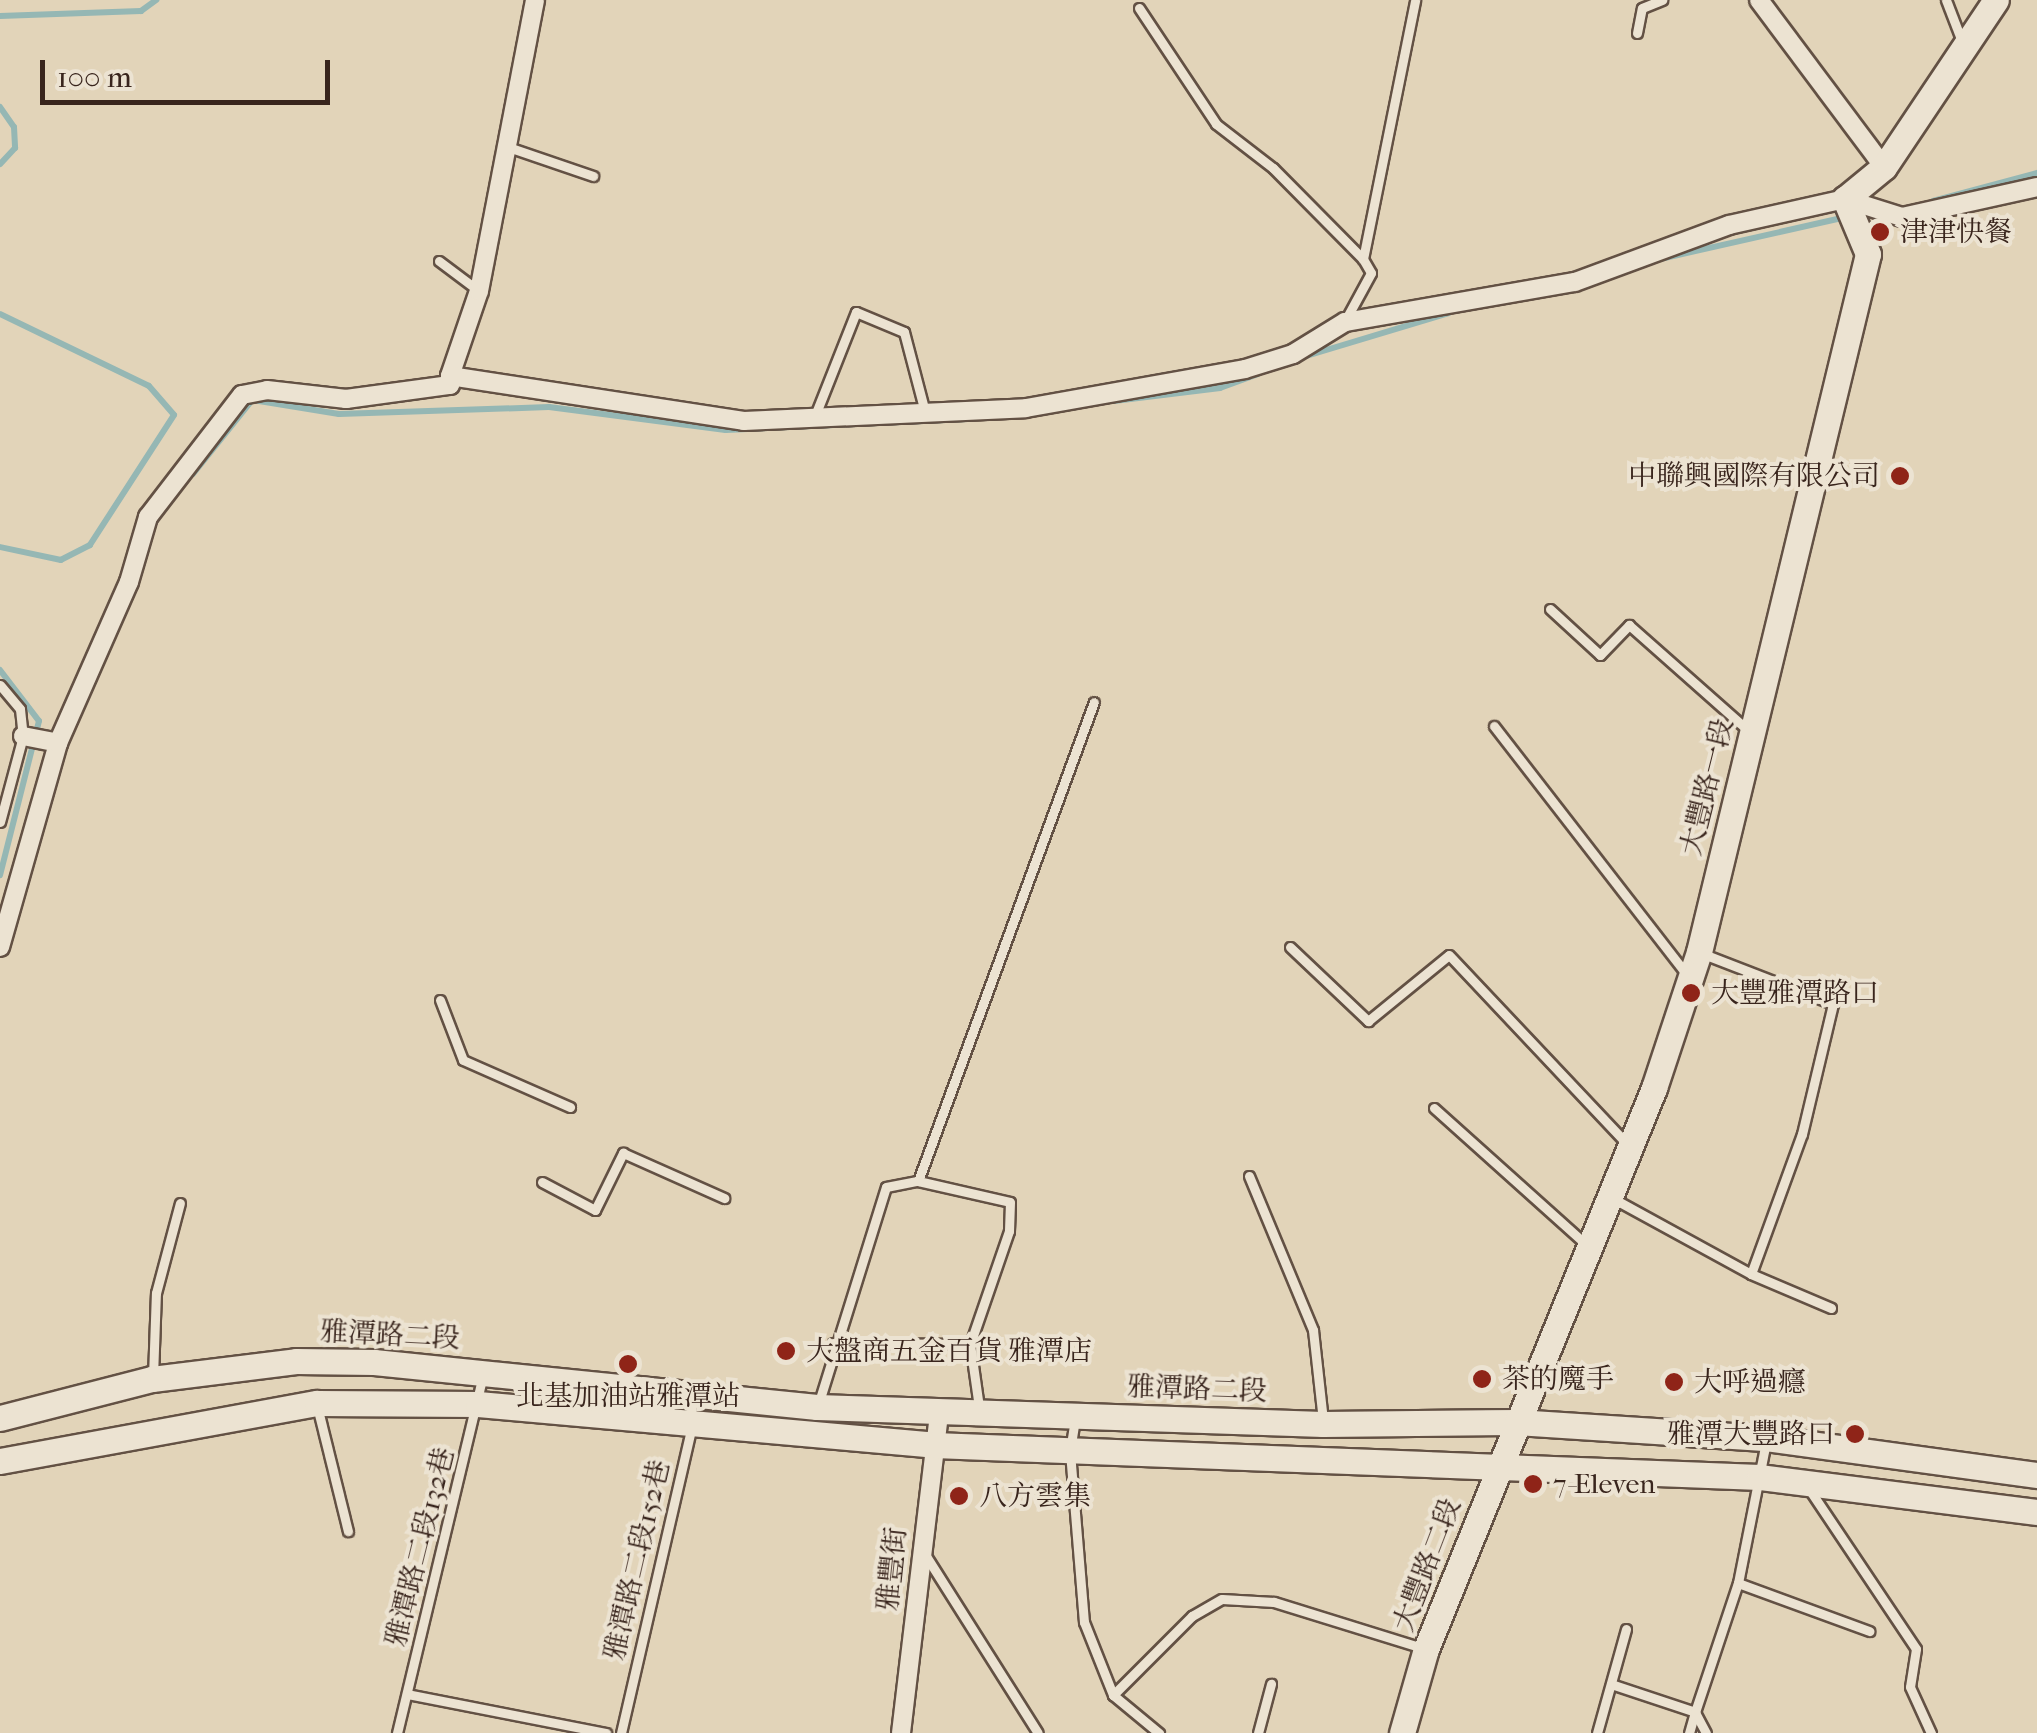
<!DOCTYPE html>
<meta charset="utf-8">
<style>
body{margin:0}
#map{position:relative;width:2037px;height:1733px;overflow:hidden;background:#e2d4b9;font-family:"IM FELL French Canon","Noto Serif TC",serif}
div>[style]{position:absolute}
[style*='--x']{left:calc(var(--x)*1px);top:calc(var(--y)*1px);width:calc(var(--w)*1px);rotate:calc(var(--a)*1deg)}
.stream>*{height:6px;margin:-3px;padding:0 3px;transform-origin:3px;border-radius:3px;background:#95b7b4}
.roads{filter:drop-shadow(2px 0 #635144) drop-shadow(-2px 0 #635144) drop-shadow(0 2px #635144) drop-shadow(0 -2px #635144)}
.lane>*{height:9px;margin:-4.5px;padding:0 4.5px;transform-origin:4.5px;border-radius:4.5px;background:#ece3d2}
.street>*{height:18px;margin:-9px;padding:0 9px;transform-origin:9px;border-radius:9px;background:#ece3d2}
.secondary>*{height:25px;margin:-12.5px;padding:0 12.5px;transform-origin:12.5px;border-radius:12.5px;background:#ece3d2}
.dots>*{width:28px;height:28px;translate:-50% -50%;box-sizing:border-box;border:5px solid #ece3d2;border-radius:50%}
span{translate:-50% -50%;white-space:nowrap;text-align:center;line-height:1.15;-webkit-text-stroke:8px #ece3d2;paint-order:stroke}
.poi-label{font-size:28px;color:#39251d}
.left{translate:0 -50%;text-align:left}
.right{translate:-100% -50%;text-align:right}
.street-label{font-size:28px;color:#39251d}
.scale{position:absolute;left:40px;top:60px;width:290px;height:45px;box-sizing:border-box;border:5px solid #39251d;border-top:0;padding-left:12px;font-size:30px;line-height:35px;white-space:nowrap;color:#39251d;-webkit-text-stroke:8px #ece3d2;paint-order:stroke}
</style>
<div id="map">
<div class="stream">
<i style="--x:0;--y:16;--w:141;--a:-2"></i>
<i style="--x:141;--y:11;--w:19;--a:-36"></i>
<i style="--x:0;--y:107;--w:24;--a:55"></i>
<i style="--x:14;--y:127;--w:21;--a:87"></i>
<i style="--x:15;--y:148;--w:22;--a:133"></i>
<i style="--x:1933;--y:201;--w:108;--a:-15.1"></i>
<i style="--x:1660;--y:259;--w:192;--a:-12.7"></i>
<i style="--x:0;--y:314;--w:165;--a:25.8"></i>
<i style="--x:149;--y:386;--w:38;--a:49"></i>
<i style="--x:174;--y:415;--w:155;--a:122.9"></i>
<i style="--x:90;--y:545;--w:33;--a:153"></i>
<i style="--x:61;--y:560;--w:62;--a:-168"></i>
<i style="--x:1303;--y:357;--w:152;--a:-16.8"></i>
<i style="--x:1114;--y:401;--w:107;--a:-7"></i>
<i style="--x:1220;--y:388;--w:40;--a:-20.2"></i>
<i style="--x:193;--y:474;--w:95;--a:-51.4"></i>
<i style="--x:252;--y:400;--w:88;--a:9.1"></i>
<i style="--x:339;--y:414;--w:210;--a:-1.9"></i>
<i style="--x:549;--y:407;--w:178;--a:7.4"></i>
<i style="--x:726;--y:430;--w:242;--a:-2.6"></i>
<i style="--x:0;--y:670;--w:64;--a:52.6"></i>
<i style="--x:39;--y:721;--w:159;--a:104.2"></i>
</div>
<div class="roads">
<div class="lane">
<i style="--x:1946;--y:0;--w:47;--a:68.9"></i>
<i style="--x:1139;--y:8;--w:139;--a:56.4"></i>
<i style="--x:1216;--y:124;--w:72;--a:37.7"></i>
<i style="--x:1273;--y:168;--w:128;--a:45.3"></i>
<i style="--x:1363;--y:259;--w:16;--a:60"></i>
<i style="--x:1371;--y:273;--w:52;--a:118.5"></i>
<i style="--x:1637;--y:33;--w:25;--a:-79"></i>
<i style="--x:1642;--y:8;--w:22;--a:-22"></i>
<i style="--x:508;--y:147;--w:90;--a:18.8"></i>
<i style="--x:1363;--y:259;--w:264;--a:-78.6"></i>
<i style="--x:439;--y:261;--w:50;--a:36.9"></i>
<i style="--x:814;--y:418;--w:114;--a:-68.4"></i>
<i style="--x:856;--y:312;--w:52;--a:22.6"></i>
<i style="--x:904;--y:332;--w:83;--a:75.3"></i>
<i style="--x:1550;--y:609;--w:68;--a:42.6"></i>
<i style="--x:1600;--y:655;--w:42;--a:-46"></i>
<i style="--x:1629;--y:625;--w:162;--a:41.5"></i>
<i style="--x:0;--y:685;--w:31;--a:50"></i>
<i style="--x:20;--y:709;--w:27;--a:84"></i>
<i style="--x:23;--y:736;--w:89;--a:105"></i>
<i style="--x:1494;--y:726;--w:316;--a:52.2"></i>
<i style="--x:1290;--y:947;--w:108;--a:43.5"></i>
<i style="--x:1368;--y:1021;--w:104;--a:-39.2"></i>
<i style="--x:1449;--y:955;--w:261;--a:46.7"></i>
<i style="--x:440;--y:1000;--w:64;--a:69"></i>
<i style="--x:463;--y:1060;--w:117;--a:23.7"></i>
<i style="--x:1434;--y:1108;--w:207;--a:41.9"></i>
<i style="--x:1249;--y:1176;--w:167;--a:67.4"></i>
<i style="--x:1313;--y:1330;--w:92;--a:83.7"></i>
<i style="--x:918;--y:1181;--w:94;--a:12.9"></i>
<i style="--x:1010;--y:1202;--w:29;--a:92"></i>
<i style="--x:1009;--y:1231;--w:120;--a:109"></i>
<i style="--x:970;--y:1344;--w:64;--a:81.9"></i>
<i style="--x:542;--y:1182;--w:60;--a:27.8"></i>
<i style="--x:595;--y:1210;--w:64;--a:-63.8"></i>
<i style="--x:623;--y:1153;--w:111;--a:24"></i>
<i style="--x:1614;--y:1199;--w:156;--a:28.7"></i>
<i style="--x:1751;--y:1274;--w:149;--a:-70"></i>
<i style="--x:1802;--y:1134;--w:134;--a:-76.6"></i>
<i style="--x:1833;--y:1004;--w:142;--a:-158.9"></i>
<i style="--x:1751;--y:1274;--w:87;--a:23"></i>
<i style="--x:833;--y:1343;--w:137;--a:0.4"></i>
<i style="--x:153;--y:1377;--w:84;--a:-88"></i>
<i style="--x:156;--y:1293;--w:93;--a:-75.1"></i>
<i style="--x:818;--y:1405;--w:228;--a:-72.7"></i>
<i style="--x:886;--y:1187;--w:33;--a:-11"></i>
<i style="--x:918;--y:1181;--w:510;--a:-69.83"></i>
<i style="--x:317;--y:1406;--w:129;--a:76.1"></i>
<i style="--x:1075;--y:1419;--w:33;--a:99"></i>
<i style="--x:1070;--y:1452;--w:171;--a:85.3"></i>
<i style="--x:1084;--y:1622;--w:79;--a:68.3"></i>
<i style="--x:1113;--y:1695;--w:60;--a:39.6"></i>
<i style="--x:1809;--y:1489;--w:192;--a:56.2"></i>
<i style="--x:1916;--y:1649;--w:38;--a:99"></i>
<i style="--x:1910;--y:1687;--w:51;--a:65.5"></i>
<i style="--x:926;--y:1556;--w:209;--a:57.7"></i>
<i style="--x:1738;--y:1583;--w:140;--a:20.1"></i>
<i style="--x:1611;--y:1684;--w:89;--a:18.4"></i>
<i style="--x:1695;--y:1712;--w:22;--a:106"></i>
<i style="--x:407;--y:1694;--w:203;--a:11.1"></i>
<i style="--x:1113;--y:1695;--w:112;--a:-45"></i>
<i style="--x:1192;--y:1616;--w:34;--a:-30"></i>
<i style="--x:1222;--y:1599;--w:52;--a:3.3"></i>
<i style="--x:1274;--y:1602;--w:156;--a:17.2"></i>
<i style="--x:397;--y:1733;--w:365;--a:-76.5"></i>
<i style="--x:621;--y:1733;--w:315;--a:-77"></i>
<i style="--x:692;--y:1426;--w:29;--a:-92"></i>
<i style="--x:1258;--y:1733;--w:51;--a:-75.1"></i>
<i style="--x:1597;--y:1733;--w:108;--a:-74.4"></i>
<i style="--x:1706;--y:1733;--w:24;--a:-118"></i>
<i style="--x:1695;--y:1712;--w:136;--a:-71.6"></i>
<i style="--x:1738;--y:1583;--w:145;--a:-78.8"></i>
</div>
<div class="street">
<i style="--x:1759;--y:0;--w:209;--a:53.2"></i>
<i style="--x:450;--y:376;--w:90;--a:-71.2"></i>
<i style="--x:479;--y:291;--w:296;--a:-79.1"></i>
<i style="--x:23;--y:736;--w:36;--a:11"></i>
<i style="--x:0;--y:947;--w:212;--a:-74.1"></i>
<i style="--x:58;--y:743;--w:176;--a:-66.2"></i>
<i style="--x:129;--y:582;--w:68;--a:-73.7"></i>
<i style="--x:148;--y:517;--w:154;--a:-52.4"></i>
<i style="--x:242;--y:395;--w:25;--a:-11"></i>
<i style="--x:267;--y:390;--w:80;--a:6.5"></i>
<i style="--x:346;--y:399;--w:105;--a:-7.7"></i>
<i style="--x:450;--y:385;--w:9;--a:-90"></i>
<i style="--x:450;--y:376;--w:297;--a:8.7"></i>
<i style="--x:744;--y:421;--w:282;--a:-2.6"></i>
<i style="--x:1026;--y:408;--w:222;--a:-10.1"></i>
<i style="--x:1245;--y:369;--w:50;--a:-17.4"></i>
<i style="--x:1293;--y:354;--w:61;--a:-31.6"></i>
<i style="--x:1345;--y:322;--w:233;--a:-9.9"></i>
<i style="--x:1575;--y:282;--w:164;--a:-20.3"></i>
<i style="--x:1729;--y:225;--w:119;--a:-12.6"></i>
<i style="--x:1845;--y:199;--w:60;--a:17.5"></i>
<i style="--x:1902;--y:217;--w:138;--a:-12.5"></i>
<i style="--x:901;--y:1733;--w:323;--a:-83.2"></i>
</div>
<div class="secondary">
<i style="--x:0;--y:1418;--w:157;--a:-14.4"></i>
<i style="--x:152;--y:1379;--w:145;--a:-7.1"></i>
<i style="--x:296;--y:1361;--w:78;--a:0.7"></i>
<i style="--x:374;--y:1362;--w:445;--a:5.8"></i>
<i style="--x:817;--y:1407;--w:506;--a:1.92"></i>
<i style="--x:1323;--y:1424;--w:194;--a:-0.6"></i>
<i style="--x:1517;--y:1422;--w:250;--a:3.7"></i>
<i style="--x:1766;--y:1438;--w:274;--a:7.8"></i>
<i style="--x:0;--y:1461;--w:322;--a:-10.4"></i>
<i style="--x:317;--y:1403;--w:161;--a:0.4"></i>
<i style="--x:478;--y:1404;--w:458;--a:5.1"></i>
<i style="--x:934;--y:1445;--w:826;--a:2.22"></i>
<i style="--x:1759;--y:1477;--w:280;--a:7.2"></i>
<i style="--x:1402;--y:1733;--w:87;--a:-74.1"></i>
<i style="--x:1426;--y:1649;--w:606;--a:-67.88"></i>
<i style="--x:1654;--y:1088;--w:143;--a:-71.7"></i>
<i style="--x:1699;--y:952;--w:718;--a:-76.39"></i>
<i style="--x:1868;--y:254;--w:60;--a:-112.7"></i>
<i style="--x:1845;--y:199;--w:50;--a:-39.4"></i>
<i style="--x:1884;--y:167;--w:201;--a:-56.2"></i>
</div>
</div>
<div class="dots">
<i style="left:1880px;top:232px;background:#8f2418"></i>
<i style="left:1900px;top:476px;background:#8f2418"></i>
<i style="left:1691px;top:993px;background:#8f2418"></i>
<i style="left:786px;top:1351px;background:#8f2418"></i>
<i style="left:628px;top:1364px;background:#8f2418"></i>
<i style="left:1482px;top:1379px;background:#8f2418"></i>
<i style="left:1674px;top:1382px;background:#8f2418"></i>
<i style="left:1855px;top:1434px;background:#8f2418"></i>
<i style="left:1533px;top:1484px;background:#8f2418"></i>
<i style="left:959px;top:1496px;background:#8f2418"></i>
</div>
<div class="poi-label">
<span class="left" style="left:1900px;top:232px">津津快餐</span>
<span class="right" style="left:1880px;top:476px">中聯興國際有限公司</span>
<span class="left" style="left:1711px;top:993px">大豐雅潭路口</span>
<span class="left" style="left:806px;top:1351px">大盤商五金百貨 雅潭店</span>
<span class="left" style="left:1502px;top:1379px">茶的魔手</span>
<span class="left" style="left:1694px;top:1382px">大呼過癮</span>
<span style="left:628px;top:1396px">北基加油站雅潭站</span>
<span class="right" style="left:1835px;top:1434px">雅潭大豐路口</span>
<span class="left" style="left:1553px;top:1484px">7-Eleven</span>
<span class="left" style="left:979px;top:1496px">八方雲集</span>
</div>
<div class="street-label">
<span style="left:1707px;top:787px;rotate:-76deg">大豐路一段</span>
<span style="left:390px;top:1335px;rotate:3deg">雅潭路二段</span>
<span style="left:1197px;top:1389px;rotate:2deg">雅潭路二段</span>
<span style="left:420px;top:1547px;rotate:-76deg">雅潭路二段132巷</span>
<span style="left:637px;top:1560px;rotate:-77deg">雅潭路二段152巷</span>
<span style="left:1427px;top:1565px;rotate:-69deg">大豐路二段</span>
<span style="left:892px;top:1569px;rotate:-84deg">雅豐街</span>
</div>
<div class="scale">100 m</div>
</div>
